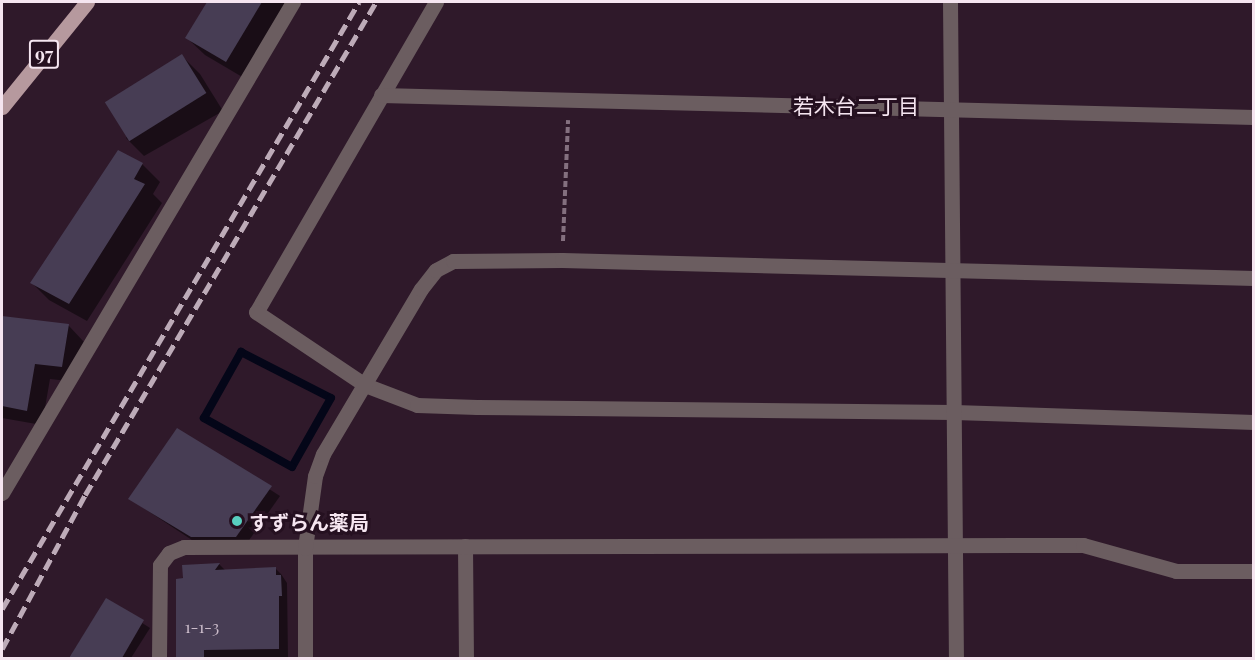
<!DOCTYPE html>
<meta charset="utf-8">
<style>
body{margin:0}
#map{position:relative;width:1255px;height:660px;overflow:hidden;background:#2f192a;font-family:"Playfair Display","Noto Sans JP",serif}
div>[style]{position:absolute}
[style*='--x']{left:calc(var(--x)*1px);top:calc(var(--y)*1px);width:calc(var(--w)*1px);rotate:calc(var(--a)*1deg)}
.shadow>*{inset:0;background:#0007}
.stream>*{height:8px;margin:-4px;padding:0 4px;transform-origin:4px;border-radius:4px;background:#040618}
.building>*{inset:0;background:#473d54;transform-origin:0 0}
.path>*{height:4px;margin-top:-2px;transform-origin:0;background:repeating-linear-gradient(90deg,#84707f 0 6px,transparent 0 9px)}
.minor>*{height:15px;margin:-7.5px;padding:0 7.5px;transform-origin:7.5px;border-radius:7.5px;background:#6b5d60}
.major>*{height:15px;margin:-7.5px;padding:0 7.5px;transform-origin:7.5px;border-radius:7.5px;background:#b6999e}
.rail>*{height:4.5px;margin-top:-2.25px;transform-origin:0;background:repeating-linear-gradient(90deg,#bdabb8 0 12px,transparent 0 18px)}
.dots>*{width:16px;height:16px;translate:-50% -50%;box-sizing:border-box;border:3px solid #251020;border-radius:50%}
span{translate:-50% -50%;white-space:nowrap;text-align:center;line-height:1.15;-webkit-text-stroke:6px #251020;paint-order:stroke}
.number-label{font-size:16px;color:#cabbc9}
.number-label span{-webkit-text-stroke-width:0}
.shield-label span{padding:2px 4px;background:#251020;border:2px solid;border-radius:4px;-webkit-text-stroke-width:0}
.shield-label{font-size:18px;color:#f5e5f0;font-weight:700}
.poi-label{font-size:20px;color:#f5e5f0;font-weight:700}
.left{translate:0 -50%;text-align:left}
.neighbourhood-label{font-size:21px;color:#f5e5f0}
.frame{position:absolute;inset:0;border:3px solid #f5e5f0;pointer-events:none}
</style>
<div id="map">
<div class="shadow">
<i style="clip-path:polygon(208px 2px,290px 2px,244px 78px,205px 55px,187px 38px)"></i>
<i style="clip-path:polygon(182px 56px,200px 74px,223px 111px,144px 156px,126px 138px)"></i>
<i style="clip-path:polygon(142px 164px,160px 182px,153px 194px,162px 203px,87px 321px,49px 300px,32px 283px)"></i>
<i style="clip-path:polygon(2px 318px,69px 326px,84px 342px,77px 382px,50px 379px,42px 425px,2px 418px)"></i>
<i style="clip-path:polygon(178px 430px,280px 496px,245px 546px,201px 546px,130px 499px)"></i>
<i style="clip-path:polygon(219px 564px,226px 571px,275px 568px,281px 574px,287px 583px,288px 658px,178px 658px,177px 580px)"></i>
<i style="clip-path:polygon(106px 600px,150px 628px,131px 658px,69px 658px)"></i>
</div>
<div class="stream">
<i style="--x:241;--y:352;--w:101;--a:27.1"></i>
<i style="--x:331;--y:398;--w:79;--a:119.5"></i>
<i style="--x:292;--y:467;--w:101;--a:-150.9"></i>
<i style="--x:204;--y:418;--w:76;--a:-60.7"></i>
</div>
<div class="building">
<i style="clip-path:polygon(207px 2px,262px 2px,226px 62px,185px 38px)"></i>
<i style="left:182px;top:54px;width:46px;height:91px;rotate:58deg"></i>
<i style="clip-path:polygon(118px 150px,143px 163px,134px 179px,145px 184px,69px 304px,30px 283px)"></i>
<i style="clip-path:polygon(2px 316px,69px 324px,62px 367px,35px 364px,27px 411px,2px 406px)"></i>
<i style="clip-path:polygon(177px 428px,272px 486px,236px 537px,191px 537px,128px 499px)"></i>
<i style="clip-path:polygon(220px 563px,215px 570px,276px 567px,276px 575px,281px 575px,282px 596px,279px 596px,279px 649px,204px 650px,204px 658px,176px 658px,176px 579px,183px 578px,182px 565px)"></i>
<i style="clip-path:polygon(106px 598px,144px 620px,122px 658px,69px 658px)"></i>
</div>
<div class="path">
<i style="--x:563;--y:241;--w:121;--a:-87.6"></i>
</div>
<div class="minor">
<i style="--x:436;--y:2;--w:358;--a:120.1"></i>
<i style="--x:256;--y:312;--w:131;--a:33.8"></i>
<i style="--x:365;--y:385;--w:56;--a:21"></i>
<i style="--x:417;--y:405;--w:60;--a:1.9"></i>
<i style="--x:477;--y:407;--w:477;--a:0.6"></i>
<i style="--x:954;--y:412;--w:300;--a:1.9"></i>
<i style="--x:950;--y:2;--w:656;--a:89.48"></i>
<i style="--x:381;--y:95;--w:873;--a:1.44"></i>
<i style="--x:2;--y:493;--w:571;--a:-59.35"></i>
<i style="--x:465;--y:546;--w:112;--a:89.5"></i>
<i style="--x:159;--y:658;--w:93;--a:-89.4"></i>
<i style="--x:160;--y:565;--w:15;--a:-53"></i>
<i style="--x:169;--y:553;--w:16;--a:-22"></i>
<i style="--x:184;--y:547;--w:899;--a:-0.13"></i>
<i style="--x:1083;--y:545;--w:97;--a:15.6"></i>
<i style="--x:1176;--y:571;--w:78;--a:0"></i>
<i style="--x:305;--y:658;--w:110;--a:-90"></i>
<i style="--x:305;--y:548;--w:73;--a:-82.1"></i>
<i style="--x:315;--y:476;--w:23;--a:-70"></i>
<i style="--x:323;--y:454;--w:192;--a:-59.3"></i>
<i style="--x:421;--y:289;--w:24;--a:-52"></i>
<i style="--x:436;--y:270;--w:19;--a:-28"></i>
<i style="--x:453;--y:261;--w:109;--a:-0.5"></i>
<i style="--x:562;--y:260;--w:692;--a:1.49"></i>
</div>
<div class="major">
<i style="--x:2;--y:107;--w:135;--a:-51"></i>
</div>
<div class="rail">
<i style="--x:2;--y:609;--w:704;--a:-59.54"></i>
<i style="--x:2;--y:649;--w:175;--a:-61.7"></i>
<i style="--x:85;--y:495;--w:572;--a:-59.45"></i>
</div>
<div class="dots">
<i style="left:237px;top:521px;background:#58cebf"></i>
</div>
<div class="number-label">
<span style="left:202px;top:627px">1-1-3</span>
</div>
<div class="shield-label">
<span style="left:44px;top:54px">97</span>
</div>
<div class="poi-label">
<span class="left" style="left:249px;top:521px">すずらん薬局</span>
</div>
<div class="neighbourhood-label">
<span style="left:856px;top:105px">若木台二丁目</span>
</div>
<div class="frame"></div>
</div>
